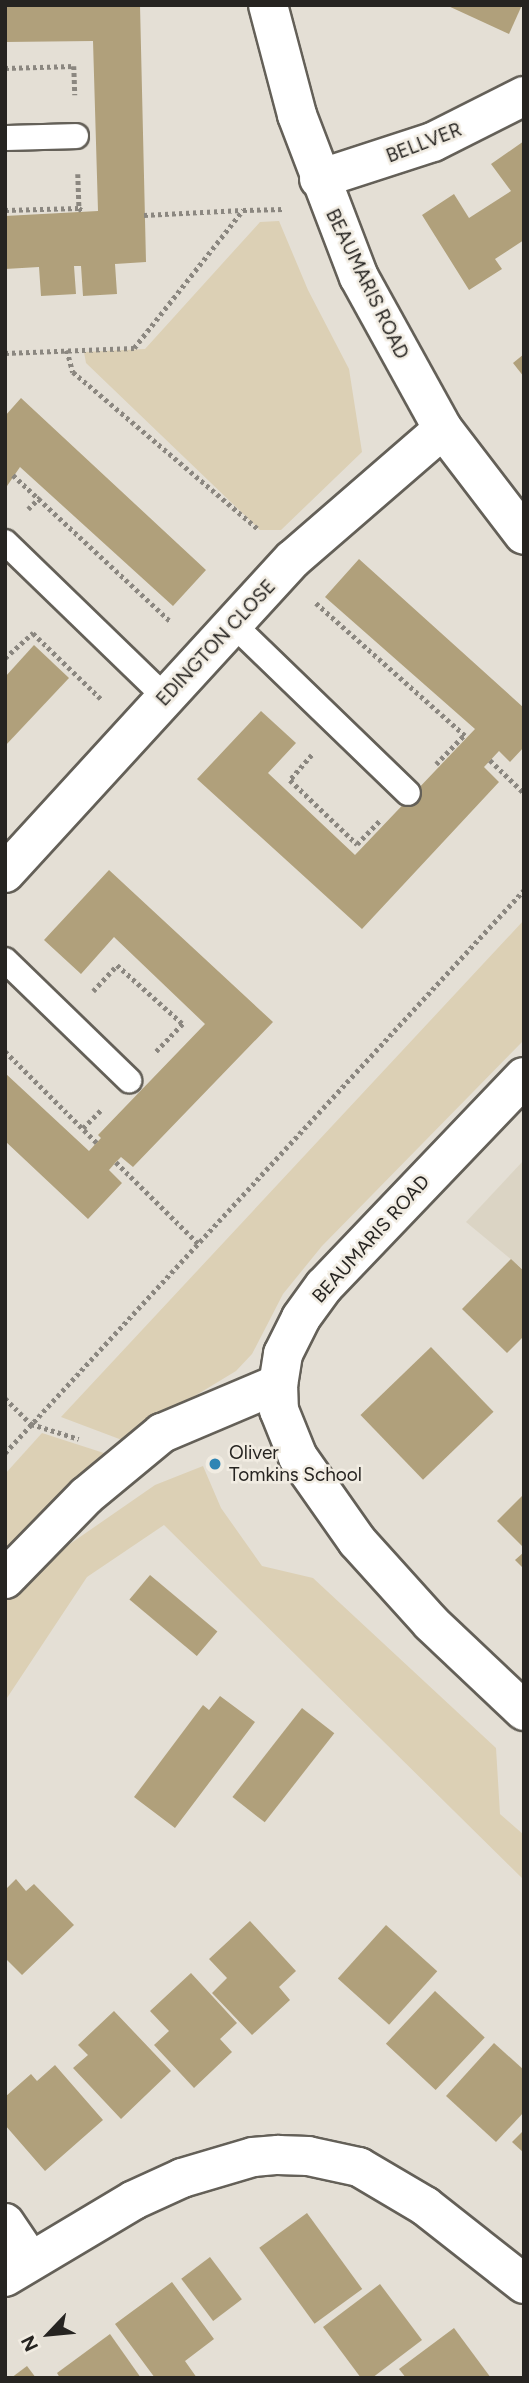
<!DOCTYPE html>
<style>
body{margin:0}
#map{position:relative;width:529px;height:2383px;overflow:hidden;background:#e4dfd5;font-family:Figtree,sans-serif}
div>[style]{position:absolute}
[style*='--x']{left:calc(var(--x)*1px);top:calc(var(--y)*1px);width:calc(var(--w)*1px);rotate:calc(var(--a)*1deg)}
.built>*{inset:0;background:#dbd4c4}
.green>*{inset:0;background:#dcd0b5}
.building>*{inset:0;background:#b0a07b;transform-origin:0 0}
.path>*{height:4.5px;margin-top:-2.25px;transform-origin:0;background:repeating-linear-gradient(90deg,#8b8780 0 3.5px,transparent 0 7px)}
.roads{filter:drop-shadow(2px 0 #646058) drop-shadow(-2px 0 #646058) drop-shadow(0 2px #646058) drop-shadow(0 -2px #646058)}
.lane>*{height:24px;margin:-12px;padding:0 12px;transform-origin:12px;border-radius:12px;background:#fff}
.street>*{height:38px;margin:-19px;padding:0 19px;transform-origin:19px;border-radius:19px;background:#fff}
.dots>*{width:19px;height:19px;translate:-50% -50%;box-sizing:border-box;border:4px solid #f1ece2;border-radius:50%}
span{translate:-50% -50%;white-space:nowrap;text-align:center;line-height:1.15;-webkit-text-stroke:5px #f1ece2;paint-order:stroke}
.street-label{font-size:19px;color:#262421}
.poi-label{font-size:19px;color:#262421}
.left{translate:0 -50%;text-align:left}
.frame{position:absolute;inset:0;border:7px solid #262421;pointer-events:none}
.north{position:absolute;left:14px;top:2299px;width:70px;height:70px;-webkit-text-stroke:5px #f1ece2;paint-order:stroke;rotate:244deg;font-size:19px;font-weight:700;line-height:28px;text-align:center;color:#262421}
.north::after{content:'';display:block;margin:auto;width:24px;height:32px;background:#262421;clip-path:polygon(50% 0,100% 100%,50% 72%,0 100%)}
</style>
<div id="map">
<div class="built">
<i style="clip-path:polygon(524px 1160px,524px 1270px,466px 1222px)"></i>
</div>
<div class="green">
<i style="clip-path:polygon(279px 221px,308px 290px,349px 369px,362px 452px,281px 530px,260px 530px,86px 363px,84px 352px,145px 349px,260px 222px)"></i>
<i style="clip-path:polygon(524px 920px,524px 1040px,322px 1246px,283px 1294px,252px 1354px,236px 1371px,122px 1440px,61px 1417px)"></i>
<i style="clip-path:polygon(42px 1433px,107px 1454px,5px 1553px,5px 1474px)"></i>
<i style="clip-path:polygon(203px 1466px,221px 1508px,262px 1566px,313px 1578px,496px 1748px,500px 1814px,524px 1835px,524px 1880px,164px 1525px,87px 1577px,5px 1701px,5px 1602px,41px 1564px,155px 1485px)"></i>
</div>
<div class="building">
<i style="clip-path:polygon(5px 5px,140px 5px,146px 262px,115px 264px,117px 294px,83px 296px,81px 266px,74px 266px,76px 294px,41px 296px,39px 267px,5px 269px,5px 216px,98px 211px,93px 41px,5px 42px)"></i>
<i style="clip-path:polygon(446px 5px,522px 5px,509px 34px)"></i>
<i style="clip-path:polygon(524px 141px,524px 240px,495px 259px,502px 269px,469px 290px,422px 215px,454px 194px,469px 218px,511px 191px,491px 164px)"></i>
<i style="clip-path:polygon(524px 354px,524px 377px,513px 363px)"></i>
<i style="clip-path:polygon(21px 398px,206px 570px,173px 606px,20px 467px,5px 489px,5px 416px)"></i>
<i style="clip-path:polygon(359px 559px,524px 708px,524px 747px,510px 762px,499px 751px,484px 767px,499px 782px,362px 929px,197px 779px,261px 711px,296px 743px,268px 773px,355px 855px,475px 729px,325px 597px)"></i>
<i style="clip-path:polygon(34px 645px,69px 678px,5px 746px,5px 677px)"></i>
<i style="clip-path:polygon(109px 870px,273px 1022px,133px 1167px,121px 1157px,116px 1162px,109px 1170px,122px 1183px,88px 1219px,5px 1141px,5px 1073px,89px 1151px,101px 1138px,98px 1135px,205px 1024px,114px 937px,81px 974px,44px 940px)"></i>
<i style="clip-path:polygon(511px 1259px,524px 1271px,524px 1336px,507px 1353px,462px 1309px)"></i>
<i style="left:431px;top:1347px;width:90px;height:98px;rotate:46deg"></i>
<i style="clip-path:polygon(524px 1494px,524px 1548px,497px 1521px)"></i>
<i style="clip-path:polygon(524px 1552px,524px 1569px,515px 1560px)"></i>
<i style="left:150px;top:1575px;width:88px;height:32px;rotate:40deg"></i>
<i style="clip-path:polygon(220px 1696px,255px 1722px,175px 1828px,134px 1797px,203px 1705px,209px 1710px)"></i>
<i style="left:302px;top:1708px;width:41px;height:113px;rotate:38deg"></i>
<i style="clip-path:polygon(16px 1879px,26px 1891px,34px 1884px,74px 1925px,22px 1975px,5px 1958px,5px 1890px)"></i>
<i style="clip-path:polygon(250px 1921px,296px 1971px,279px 1987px,290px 2000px,252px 2035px,212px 1993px,227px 1978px,209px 1959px)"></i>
<i style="left:386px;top:1925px;width:69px;height:72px;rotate:42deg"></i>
<i style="clip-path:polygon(191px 1973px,237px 2023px,220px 2039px,232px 2052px,194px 2088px,154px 2045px,169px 2031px,150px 2011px)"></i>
<i style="left:435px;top:1991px;width:68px;height:72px;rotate:43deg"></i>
<i style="clip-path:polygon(114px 2011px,171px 2071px,121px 2119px,73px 2068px,88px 2055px,78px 2045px)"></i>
<i style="clip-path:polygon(494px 2043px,524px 2070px,524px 2112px,496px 2142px,446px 2096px)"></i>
<i style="clip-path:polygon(55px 2065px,103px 2120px,45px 2171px,5px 2125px,5px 2097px,31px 2074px,37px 2081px)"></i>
<i style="clip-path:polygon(524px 2130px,524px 2153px,512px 2142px)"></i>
<i style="left:307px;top:2213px;width:94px;height:59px;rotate:54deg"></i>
<i style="left:210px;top:2257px;width:53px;height:36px;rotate:53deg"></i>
<i style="clip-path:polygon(172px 2282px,214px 2339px,185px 2361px,197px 2378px,155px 2378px,115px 2324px)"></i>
<i style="clip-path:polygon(380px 2284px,422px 2340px,372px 2378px,361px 2378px,323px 2327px)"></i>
<i style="clip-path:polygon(454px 2328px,491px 2378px,406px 2378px,399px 2369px)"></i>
<i style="clip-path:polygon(110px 2334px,141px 2378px,60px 2378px,57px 2373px)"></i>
<i style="clip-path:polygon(27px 2366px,36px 2378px,11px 2378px)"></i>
</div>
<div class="path">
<i style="--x:5;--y:68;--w:69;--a:-1.7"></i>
<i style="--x:74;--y:66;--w:29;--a:88"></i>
<i style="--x:78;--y:174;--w:34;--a:88"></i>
<i style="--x:5;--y:210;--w:74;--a:-1.5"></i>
<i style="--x:79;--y:208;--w:6;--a:39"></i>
<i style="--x:144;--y:215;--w:98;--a:-2.9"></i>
<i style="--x:67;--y:350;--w:23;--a:75"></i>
<i style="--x:73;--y:372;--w:243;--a:40.3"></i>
<i style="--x:5;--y:353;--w:129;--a:-2.2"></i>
<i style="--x:134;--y:348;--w:176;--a:-51.7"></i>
<i style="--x:243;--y:210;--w:41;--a:-1.4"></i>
<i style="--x:13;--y:475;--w:216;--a:42.9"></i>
<i style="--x:28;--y:509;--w:17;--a:-45"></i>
<i style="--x:316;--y:603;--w:202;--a:41.6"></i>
<i style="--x:5;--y:658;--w:38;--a:-42"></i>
<i style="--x:33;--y:633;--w:95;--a:44.1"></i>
<i style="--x:312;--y:755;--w:33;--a:131"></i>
<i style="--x:290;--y:780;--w:93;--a:43.7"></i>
<i style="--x:357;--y:844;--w:33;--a:-46"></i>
<i style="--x:490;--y:760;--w:47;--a:44.1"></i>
<i style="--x:436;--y:764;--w:40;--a:-46"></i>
<i style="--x:93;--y:991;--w:35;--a:-47"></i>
<i style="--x:117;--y:965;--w:89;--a:41.8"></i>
<i style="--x:183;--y:1024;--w:39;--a:134"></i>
<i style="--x:5;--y:1051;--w:130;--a:45"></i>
<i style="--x:83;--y:1128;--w:27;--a:-45"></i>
<i style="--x:116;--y:1162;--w:118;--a:44.7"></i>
<i style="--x:5;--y:1398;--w:37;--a:45"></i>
<i style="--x:31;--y:1424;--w:50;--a:17.4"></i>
<i style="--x:5;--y:1453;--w:766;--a:-47.33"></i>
</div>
<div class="roads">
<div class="lane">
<i style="--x:5;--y:138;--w:71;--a:-1.6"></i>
<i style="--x:5;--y:542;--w:224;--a:44.1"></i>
<i style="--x:233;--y:624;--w:243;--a:44"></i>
<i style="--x:5;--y:960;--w:173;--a:44.1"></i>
</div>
<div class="street">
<i style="--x:268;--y:5;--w:114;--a:75.2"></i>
<i style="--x:297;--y:115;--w:173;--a:69.1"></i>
<i style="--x:359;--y:277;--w:174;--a:61.1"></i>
<i style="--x:443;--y:429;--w:133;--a:52.6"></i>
<i style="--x:319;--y:179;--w:120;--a:-18"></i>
<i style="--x:433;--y:142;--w:102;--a:-26.8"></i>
<i style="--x:5;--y:873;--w:426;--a:-47.5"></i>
<i style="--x:293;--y:559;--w:198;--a:-40.9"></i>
<i style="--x:524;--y:1077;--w:289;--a:133.7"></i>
<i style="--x:324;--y:1286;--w:39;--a:126"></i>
<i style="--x:301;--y:1318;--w:40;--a:116.6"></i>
<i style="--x:283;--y:1354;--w:30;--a:99"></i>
<i style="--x:278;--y:1384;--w:26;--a:88"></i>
<i style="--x:279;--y:1410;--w:51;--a:68"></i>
<i style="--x:298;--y:1457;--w:103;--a:54.9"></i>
<i style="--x:357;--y:1541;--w:110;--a:47.9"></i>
<i style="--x:431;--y:1623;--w:128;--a:43.4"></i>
<i style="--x:5;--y:1579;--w:116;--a:-45.7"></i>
<i style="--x:86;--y:1496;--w:99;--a:-39.7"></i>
<i style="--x:162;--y:1433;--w:126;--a:-22.9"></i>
<i style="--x:5;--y:2223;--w:45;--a:56"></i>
<i style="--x:5;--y:2277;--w:150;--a:-30.8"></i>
<i style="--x:134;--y:2200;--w:53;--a:-24.6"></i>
<i style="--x:182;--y:2178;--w:74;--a:-16.5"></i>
<i style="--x:253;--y:2157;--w:25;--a:-5"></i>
<i style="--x:278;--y:2155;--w:30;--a:2"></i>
<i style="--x:308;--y:2156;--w:52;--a:12.2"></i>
<i style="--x:359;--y:2167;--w:77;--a:30.6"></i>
<i style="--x:425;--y:2206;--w:126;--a:38.2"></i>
</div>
</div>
<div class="dots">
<i style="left:215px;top:1464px;background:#2f85b4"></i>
</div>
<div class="street-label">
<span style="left:424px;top:143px;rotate:-21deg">BELLVER</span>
<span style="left:367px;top:284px;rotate:64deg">BEAUMARIS ROAD</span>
<span style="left:216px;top:643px;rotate:-47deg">EDINGTON CLOSE</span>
<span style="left:371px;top:1239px;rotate:-48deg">BEAUMARIS ROAD</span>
</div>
<div class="poi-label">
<span class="left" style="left:229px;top:1464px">Oliver<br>Tomkins School</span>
</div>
<div class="frame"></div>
<div class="north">N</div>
</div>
